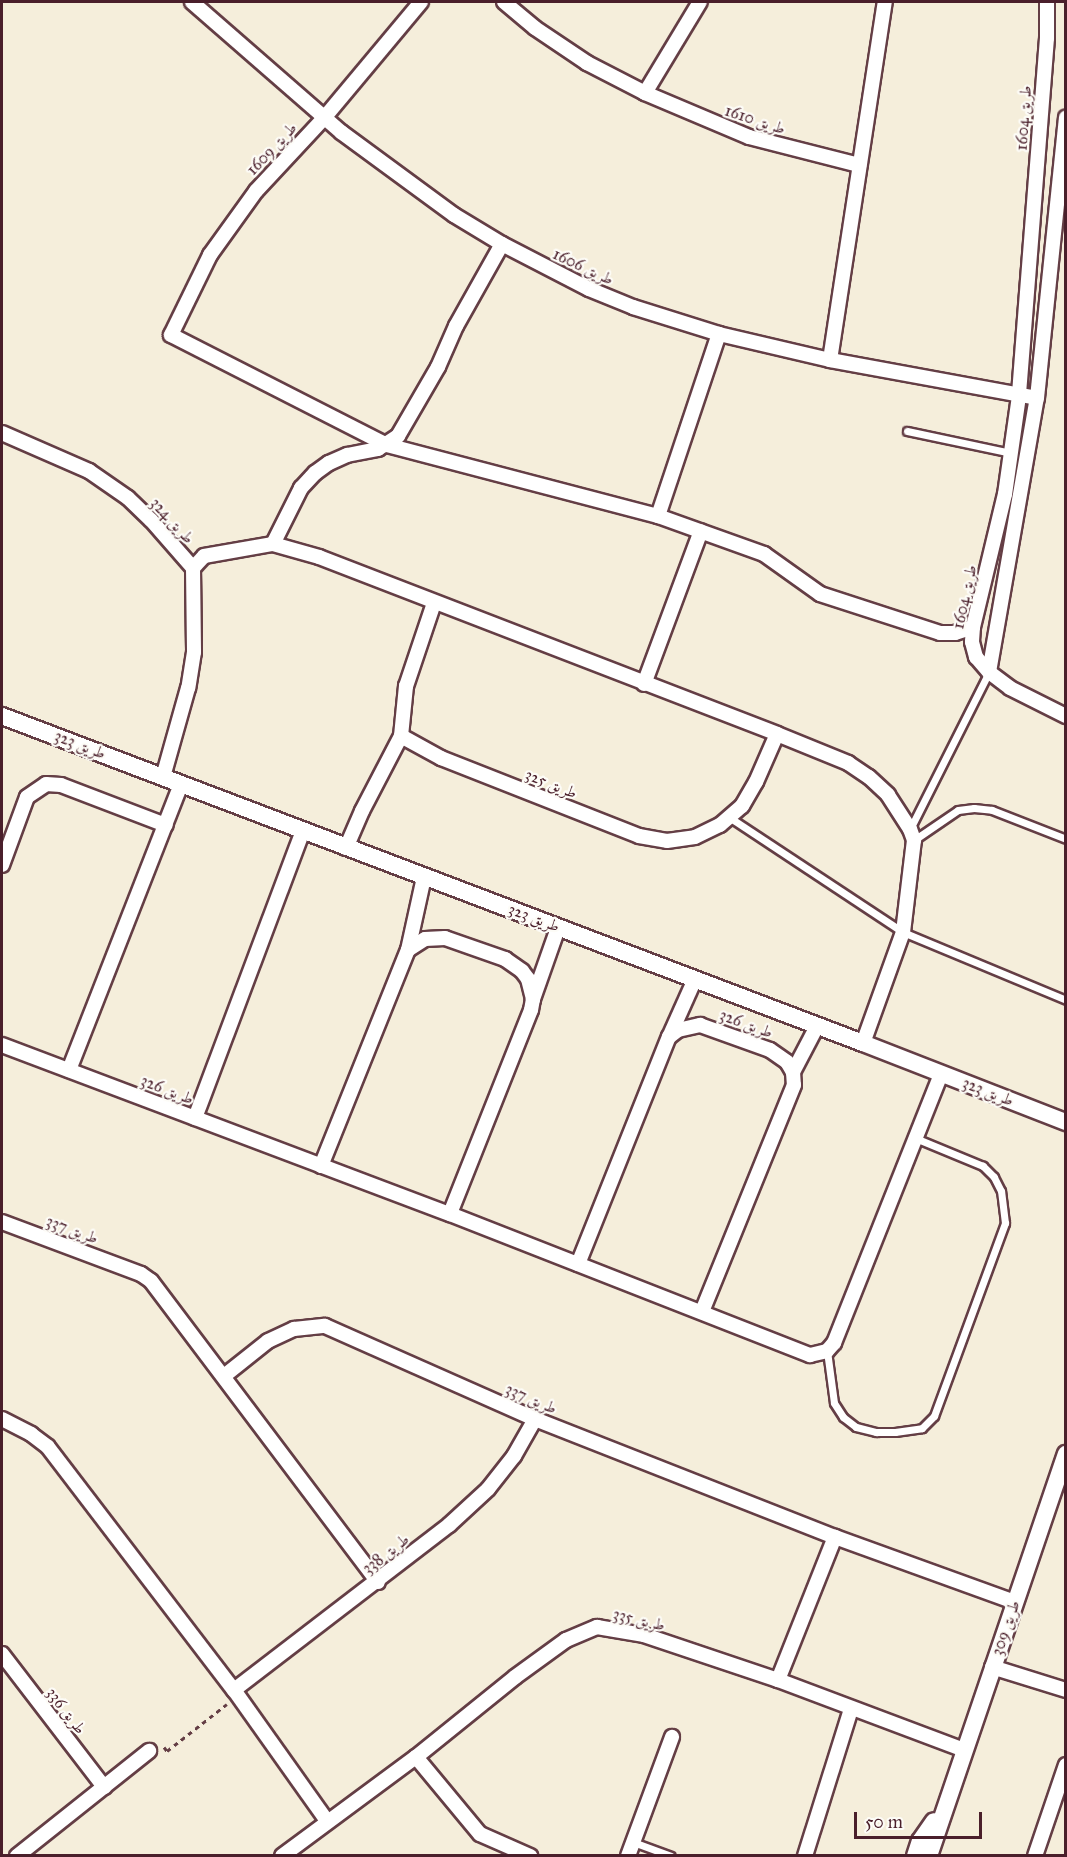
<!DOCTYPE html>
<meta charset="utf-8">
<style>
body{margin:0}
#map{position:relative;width:1067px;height:1857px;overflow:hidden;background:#f5eedb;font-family:"IM FELL Great Primer",Amiri,serif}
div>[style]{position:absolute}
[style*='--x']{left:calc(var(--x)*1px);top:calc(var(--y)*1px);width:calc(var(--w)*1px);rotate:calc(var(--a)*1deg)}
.path>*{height:3px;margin-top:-1.5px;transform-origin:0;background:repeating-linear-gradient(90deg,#643e45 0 4.5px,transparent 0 9px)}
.roads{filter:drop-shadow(2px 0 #643e45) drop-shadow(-2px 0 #643e45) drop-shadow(0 2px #643e45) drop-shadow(0 -2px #643e45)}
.service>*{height:7px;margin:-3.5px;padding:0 3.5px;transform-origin:3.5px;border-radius:3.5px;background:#fff}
.minor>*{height:14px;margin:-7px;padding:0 7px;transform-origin:7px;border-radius:7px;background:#fff}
.tertiary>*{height:16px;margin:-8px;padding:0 8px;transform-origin:8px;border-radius:8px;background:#fff}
span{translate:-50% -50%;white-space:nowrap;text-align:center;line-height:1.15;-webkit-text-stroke:4.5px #fdfcf7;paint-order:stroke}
.street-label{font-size:16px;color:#4a1f2b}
.frame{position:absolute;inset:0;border:3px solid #4a1f2b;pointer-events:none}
.scale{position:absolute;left:854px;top:1812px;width:128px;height:27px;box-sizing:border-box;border:3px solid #4a1f2b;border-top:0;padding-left:8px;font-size:18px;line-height:21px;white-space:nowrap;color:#4a1f2b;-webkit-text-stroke:4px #fdfcf7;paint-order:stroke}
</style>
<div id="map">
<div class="path">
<i style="--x:164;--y:1747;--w:5;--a:53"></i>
<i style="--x:167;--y:1751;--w:76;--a:-38.1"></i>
</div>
<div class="roads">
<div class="service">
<i style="--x:907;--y:431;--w:106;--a:11.9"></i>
<i style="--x:729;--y:817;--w:209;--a:33.5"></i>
<i style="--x:903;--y:932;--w:177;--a:22.6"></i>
<i style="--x:910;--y:829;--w:176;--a:-63.3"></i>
<i style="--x:914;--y:840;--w:53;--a:-34.3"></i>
<i style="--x:958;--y:810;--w:16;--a:-7"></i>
<i style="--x:974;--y:808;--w:18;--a:6"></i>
<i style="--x:992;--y:810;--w:79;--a:21.4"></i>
<i style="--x:827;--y:1351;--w:52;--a:82.3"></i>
<i style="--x:834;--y:1403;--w:17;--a:57"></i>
<i style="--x:843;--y:1417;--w:16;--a:38"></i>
<i style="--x:856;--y:1427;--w:21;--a:14"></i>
<i style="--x:876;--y:1432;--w:19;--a:0"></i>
<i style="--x:895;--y:1432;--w:27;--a:-8"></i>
<i style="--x:922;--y:1428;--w:17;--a:-45"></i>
<i style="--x:934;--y:1416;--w:206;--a:-69.8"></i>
<i style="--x:1005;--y:1223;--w:32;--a:-97"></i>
<i style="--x:1001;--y:1191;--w:16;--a:-117"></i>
<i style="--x:994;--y:1177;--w:16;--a:-135"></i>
<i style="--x:983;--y:1166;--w:74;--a:-157.6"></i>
<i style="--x:633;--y:1842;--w:40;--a:20.2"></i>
</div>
<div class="minor">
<i style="--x:192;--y:2;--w:198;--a:41.1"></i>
<i style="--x:341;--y:132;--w:140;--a:36.3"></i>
<i style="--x:454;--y:215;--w:56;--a:31.1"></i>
<i style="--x:502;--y:244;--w:98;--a:27.3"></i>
<i style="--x:589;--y:289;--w:48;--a:22.2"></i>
<i style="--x:633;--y:307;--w:90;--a:17.4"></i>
<i style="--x:719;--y:334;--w:114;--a:13.2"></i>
<i style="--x:830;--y:360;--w:210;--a:10.4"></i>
<i style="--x:421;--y:2;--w:150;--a:129.9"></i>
<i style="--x:325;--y:117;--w:101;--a:133"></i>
<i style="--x:256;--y:191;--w:79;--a:125.7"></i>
<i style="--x:210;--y:255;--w:89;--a:116"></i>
<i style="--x:171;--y:335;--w:242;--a:27"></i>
<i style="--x:387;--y:445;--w:280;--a:14.7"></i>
<i style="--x:658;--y:516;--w:113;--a:19.7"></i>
<i style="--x:764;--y:554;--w:69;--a:35.5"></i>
<i style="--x:820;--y:594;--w:126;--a:18"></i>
<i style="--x:940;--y:633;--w:15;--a:0"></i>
<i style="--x:955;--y:633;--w:19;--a:-18"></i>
<i style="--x:504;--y:2;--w:40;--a:40"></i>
<i style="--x:535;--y:28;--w:63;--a:33.9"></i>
<i style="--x:587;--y:63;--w:65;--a:27.3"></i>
<i style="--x:645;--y:93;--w:113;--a:22.9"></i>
<i style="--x:749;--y:137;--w:114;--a:14.3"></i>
<i style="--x:1047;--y:2;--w:36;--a:90"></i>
<i style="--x:1047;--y:38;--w:359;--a:94.5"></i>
<i style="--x:1019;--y:396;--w:99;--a:98.1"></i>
<i style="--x:1005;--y:494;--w:137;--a:103.5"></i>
<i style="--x:973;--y:627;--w:15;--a:94"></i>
<i style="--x:972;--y:642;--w:16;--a:75"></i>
<i style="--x:976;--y:657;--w:20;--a:49"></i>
<i style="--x:989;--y:672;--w:26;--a:37"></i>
<i style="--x:1010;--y:688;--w:63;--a:26.6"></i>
<i style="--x:645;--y:93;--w:106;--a:-58.9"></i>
<i style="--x:830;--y:360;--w:362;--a:-81.3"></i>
<i style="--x:2;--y:433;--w:95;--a:23.6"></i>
<i style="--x:89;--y:471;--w:47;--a:34.7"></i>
<i style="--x:128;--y:498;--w:32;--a:44"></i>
<i style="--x:151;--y:520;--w:64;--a:48.8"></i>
<i style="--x:193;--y:568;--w:84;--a:89.3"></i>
<i style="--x:194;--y:652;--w:36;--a:99"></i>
<i style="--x:188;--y:688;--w:92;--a:105.7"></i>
<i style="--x:658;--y:516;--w:192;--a:-71.5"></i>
<i style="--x:273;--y:544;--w:63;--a:-63.4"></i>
<i style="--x:301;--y:488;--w:21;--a:-47"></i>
<i style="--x:315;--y:473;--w:17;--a:-36"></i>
<i style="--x:329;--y:463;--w:20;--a:-24"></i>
<i style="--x:347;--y:455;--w:32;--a:-11"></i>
<i style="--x:378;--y:449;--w:24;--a:-33"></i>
<i style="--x:398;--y:436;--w:80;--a:-59.9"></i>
<i style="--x:438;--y:367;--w:45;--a:-66.3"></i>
<i style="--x:456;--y:326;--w:94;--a:-60.7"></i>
<i style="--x:193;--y:568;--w:16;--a:-47"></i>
<i style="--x:204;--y:556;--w:70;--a:-9.9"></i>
<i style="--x:273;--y:544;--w:48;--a:15.8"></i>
<i style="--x:319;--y:557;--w:491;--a:21.1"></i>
<i style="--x:777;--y:734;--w:77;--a:22.2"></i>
<i style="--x:848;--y:763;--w:25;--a:34"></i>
<i style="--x:869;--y:777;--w:26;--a:43"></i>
<i style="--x:888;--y:795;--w:40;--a:57.1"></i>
<i style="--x:910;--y:829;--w:12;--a:70"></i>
<i style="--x:914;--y:840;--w:93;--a:96.8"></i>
<i style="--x:903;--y:932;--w:118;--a:109.8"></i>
<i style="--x:434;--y:603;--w:88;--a:108.6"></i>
<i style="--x:406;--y:686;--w:50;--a:95.7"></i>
<i style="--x:401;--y:736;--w:46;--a:28.8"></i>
<i style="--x:441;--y:758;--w:213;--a:21.5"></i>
<i style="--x:639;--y:836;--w:28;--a:10"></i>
<i style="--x:667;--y:841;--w:28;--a:-8"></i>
<i style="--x:695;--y:837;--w:28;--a:-26"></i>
<i style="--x:720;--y:825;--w:29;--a:-41"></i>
<i style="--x:742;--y:806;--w:28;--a:-60"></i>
<i style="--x:756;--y:782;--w:52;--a:-66.4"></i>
<i style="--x:989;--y:672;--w:278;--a:-80.1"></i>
<i style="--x:1037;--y:398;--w:282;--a:-84.1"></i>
<i style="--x:644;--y:684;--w:163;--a:-69.6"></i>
<i style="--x:346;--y:848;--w:40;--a:-66.6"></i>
<i style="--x:362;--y:811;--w:85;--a:-62.5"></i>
<i style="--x:2;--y:865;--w:72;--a:-69.8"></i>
<i style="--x:27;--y:797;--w:23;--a:-34"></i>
<i style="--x:46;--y:784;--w:15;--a:4"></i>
<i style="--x:61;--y:785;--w:112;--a:20.9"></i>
<i style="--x:408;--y:950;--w:75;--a:-77.6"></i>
<i style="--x:533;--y:999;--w:75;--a:-70.6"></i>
<i style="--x:670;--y:1035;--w:61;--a:-65.9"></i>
<i style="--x:2;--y:1045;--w:479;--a:20.7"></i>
<i style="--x:450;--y:1214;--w:387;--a:21.4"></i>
<i style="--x:810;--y:1355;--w:17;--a:-13"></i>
<i style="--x:827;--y:1351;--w:11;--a:-49"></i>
<i style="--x:834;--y:1343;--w:289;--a:-68.3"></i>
<i style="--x:69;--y:1070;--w:307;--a:-68.6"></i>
<i style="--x:793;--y:1072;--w:52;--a:-62.4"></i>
<i style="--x:195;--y:1118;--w:307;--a:-69.4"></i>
<i style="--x:321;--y:1166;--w:233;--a:-68.1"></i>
<i style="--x:408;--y:950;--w:20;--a:-33"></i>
<i style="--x:425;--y:939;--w:20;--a:-3"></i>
<i style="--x:445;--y:938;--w:64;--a:19.3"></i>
<i style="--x:505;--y:959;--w:21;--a:35"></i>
<i style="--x:522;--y:971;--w:10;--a:53"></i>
<i style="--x:528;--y:979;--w:21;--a:76"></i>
<i style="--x:533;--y:999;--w:11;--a:100"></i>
<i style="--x:531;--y:1010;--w:219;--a:111.7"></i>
<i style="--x:2;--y:1222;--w:148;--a:20.5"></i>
<i style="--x:141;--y:1274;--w:12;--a:35"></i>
<i style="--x:151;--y:1281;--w:377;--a:53"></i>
<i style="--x:578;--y:1264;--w:245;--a:-68.2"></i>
<i style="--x:669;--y:1037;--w:11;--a:-38"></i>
<i style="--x:678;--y:1030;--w:23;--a:-13"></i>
<i style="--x:700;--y:1025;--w:74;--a:19.7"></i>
<i style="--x:770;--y:1050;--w:21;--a:35"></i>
<i style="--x:787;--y:1062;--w:12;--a:59"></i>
<i style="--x:793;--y:1072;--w:13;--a:86"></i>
<i style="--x:794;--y:1085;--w:245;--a:112.1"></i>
<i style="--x:224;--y:1376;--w:56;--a:-38.5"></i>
<i style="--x:268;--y:1341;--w:29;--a:-25"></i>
<i style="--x:294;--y:1329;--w:31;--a:-6"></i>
<i style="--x:325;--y:1326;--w:230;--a:23.9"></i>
<i style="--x:535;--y:1419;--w:322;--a:21.5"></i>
<i style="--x:835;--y:1537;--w:191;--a:19.9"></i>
<i style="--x:2;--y:1419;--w:33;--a:27"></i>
<i style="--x:31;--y:1434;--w:21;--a:37"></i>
<i style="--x:48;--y:1447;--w:306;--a:52.6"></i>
<i style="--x:234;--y:1690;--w:161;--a:54.6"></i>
<i style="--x:2;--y:1654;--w:168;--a:52.5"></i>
<i style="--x:992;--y:1667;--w:77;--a:17.3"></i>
<i style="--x:778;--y:1680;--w:154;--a:-68.3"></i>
<i style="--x:234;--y:1690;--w:271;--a:-37.5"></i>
<i style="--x:449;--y:1525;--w:53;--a:-42.7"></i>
<i style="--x:488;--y:1489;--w:42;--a:-51.8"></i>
<i style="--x:514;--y:1456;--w:43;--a:-60.4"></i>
<i style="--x:416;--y:1757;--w:100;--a:50.3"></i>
<i style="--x:480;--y:1834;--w:55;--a:23.7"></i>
<i style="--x:17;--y:1856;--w:169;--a:-38.5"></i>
<i style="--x:282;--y:1856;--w:167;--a:-36.5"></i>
<i style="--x:416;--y:1757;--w:127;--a:-38.9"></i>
<i style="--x:515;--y:1677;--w:63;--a:-36"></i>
<i style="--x:566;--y:1640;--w:34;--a:-23"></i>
<i style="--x:597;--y:1627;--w:48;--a:9.7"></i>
<i style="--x:644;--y:1635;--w:141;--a:18.6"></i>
<i style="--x:778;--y:1680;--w:199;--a:20.6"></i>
<i style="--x:628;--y:1856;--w:127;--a:-69.7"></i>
<i style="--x:805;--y:1856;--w:154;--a:-72.6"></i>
<i style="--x:1035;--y:1856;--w:96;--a:-71.2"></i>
</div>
<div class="tertiary">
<i style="--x:2;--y:716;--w:921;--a:20.8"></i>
<i style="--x:863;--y:1043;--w:218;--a:21.3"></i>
<i style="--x:915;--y:1856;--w:16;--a:-72"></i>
<i style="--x:920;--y:1841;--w:24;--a:-55"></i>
<i style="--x:929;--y:1856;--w:425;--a:-71.2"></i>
</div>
</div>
<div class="street-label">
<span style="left:1024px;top:118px;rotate:-86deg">طريق 1604</span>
<span style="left:755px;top:120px;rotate:18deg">طريق 1610</span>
<span style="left:272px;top:149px;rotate:-47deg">طريق 1609</span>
<span style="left:583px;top:267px;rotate:25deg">طريق 1606</span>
<span style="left:172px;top:521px;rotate:47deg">طريق 324</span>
<span style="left:965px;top:597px;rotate:-78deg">طريق 1604</span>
<span style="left:80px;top:745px;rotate:21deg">طريق 323</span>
<span style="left:551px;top:784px;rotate:22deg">طريق 325</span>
<span style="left:534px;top:918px;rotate:21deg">طريق 323</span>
<span style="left:746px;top:1024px;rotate:20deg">طريق 326</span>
<span style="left:167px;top:1090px;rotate:21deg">طريق 326</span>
<span style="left:988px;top:1092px;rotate:21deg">طريق 323</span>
<span style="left:72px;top:1230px;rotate:20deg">طريق 337</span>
<span style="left:531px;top:1399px;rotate:23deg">طريق 337</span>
<span style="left:386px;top:1554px;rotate:-38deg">طريق 338</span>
<span style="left:639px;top:1620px;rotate:13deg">طريق 335</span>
<span style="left:1006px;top:1628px;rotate:-71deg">طريق 309</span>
<span style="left:66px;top:1711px;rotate:53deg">طريق 336</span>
</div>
<div class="frame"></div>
<div class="scale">50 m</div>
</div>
